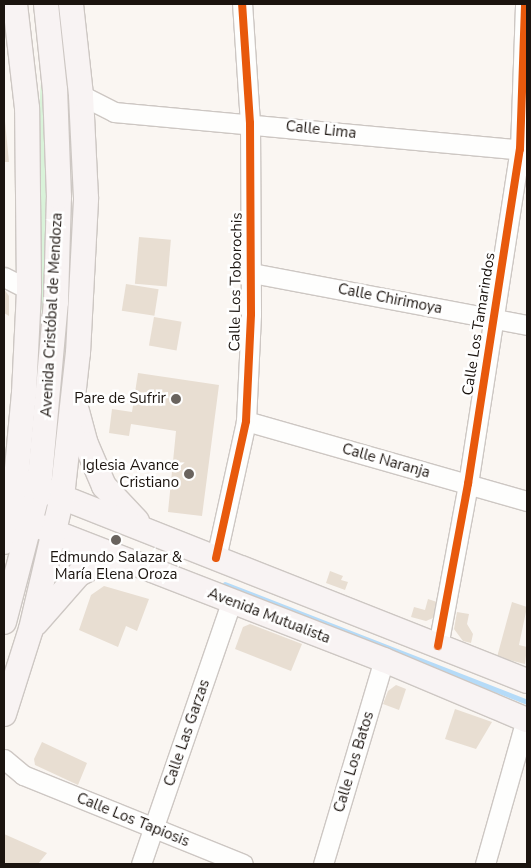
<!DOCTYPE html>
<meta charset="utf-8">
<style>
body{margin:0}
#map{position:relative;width:531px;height:868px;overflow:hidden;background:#faf6f2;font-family:"Nunito Sans",sans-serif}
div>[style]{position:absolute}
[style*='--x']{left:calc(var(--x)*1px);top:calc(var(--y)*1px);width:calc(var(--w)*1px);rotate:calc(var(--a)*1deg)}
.green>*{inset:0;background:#d9f3d9}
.stream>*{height:4.5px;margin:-2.25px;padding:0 2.25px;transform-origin:2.25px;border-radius:2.25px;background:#b5dbf8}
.building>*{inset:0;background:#e8ded2;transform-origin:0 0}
.roads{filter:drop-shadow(1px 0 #cdc7c3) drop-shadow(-1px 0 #cdc7c3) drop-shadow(0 1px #cdc7c3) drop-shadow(0 -1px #cdc7c3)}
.minor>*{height:19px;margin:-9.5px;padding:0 9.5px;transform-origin:9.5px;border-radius:9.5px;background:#fefefd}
.major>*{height:24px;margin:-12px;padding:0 12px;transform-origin:12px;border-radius:12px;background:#f8f3f3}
.cycleway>*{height:8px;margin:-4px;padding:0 4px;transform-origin:4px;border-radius:4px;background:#e8590c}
.dots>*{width:14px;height:14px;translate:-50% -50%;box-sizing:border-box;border:2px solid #fff;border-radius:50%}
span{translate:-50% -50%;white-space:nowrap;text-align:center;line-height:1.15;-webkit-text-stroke:5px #fff;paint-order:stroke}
.street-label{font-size:15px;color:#1b140f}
.poi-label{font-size:15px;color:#1b140f}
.right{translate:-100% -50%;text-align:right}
.frame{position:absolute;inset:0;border:5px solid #1b140f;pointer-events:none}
</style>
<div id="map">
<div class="green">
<i style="clip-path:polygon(42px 67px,48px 128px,49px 237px,45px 291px,36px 342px,38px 124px)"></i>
</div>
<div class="stream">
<i style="--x:225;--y:584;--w:324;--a:21.3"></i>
</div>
<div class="building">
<i style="clip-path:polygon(4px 111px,9px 162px,4px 162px)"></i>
<i style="left:139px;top:237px;width:32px;height:47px;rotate:5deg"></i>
<i style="left:126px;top:284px;width:33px;height:27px;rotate:9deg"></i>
<i style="clip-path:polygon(4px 289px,9px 296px,9px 316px,4px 313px)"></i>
<i style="left:154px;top:317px;width:28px;height:29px;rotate:10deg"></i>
<i style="clip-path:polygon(138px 373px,219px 385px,202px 516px,168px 512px,176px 431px,131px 424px,129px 436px,109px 433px,112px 409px,132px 412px)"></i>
<i style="clip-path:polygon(330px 571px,343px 576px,341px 580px,348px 582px,345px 590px,326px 583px)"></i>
<i style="clip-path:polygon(104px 586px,149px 599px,137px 631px,126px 626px,118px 647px,79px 630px,91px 595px)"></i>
<i style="clip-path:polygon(428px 599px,437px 602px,433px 618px,426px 621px,411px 617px,414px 607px,425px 610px)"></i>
<i style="clip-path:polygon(512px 602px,527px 607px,519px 645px,527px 647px,525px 664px,497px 657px)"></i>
<i style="clip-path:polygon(457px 612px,469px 614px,467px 624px,473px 634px,471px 643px,463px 641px,454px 629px)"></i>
<i style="clip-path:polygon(250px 624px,302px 644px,291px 671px,235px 649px,243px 627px)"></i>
<i style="clip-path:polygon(396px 685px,406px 689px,399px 710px,383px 704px,388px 691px)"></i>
<i style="clip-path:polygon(455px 709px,492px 722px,476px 749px,445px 739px)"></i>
<i style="clip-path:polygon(42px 742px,87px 763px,78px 785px,35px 765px,34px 759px)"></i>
<i style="clip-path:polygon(4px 834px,47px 853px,38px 864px,4px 864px)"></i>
</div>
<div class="roads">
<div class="minor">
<i style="--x:81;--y:95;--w:37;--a:27"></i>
<i style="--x:114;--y:112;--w:415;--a:5.3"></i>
<i style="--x:252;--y:273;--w:280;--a:10.7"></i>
<i style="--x:4;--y:277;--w:28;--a:27"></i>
<i style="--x:246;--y:421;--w:292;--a:15.9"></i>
<i style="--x:216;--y:558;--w:140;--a:-77.6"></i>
<i style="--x:246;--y:421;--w:107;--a:-87.3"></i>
<i style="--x:251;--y:314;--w:191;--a:-90.3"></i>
<i style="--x:250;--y:123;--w:119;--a:-93.8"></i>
<i style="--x:438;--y:646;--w:165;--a:-79.5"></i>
<i style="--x:468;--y:484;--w:339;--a:-81.2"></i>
<i style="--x:520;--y:149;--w:145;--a:-88"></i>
<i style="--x:4;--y:759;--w:25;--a:40"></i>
<i style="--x:23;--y:775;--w:237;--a:22"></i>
<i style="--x:141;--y:864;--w:277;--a:-71"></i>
<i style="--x:323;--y:864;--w:213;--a:-73.4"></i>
<i style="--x:485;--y:864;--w:151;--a:-74.2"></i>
</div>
<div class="major">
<i style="--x:77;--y:411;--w:34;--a:75"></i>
<i style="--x:86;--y:444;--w:46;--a:66.8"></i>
<i style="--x:104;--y:486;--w:48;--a:46.7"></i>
<i style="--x:16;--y:479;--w:549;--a:21.57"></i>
<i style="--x:10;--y:515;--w:401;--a:21.2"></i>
<i style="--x:384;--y:660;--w:155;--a:22.8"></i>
<i style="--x:4;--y:542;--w:64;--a:-79.2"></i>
<i style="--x:16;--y:479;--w:86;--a:-84.7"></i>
<i style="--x:24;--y:393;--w:103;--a:-87.2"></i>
<i style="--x:29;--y:290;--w:182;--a:-90.6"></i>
<i style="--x:27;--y:108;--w:105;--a:-96.6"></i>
<i style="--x:4;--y:622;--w:138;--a:-75.4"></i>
<i style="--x:39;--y:488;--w:187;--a:-84.8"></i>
<i style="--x:56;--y:302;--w:105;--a:-88.4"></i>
<i style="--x:59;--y:197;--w:107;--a:-92.1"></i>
<i style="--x:55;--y:90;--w:86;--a:-96"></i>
<i style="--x:36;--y:623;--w:65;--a:-48.7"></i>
<i style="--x:79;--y:574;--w:38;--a:-27"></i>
<i style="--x:4;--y:714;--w:89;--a:-72.4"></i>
<i style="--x:31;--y:629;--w:136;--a:-76.8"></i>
<i style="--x:62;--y:497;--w:145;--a:-83.7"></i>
<i style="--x:78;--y:353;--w:155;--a:-87"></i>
<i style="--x:86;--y:198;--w:103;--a:-92.8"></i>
<i style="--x:81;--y:95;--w:92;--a:-96.3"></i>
</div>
</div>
<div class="cycleway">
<i style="--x:216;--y:558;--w:140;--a:-77.6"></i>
<i style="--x:246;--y:421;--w:107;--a:-87.3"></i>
<i style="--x:251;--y:314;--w:191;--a:-90.3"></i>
<i style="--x:250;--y:123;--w:119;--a:-93.8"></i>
<i style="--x:438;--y:646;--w:165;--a:-79.5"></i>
<i style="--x:468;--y:484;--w:339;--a:-81.2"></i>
<i style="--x:520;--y:149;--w:145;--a:-88"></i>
</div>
<div class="dots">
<i style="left:176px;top:399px;background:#69635e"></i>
<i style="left:189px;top:474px;background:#69635e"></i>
<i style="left:116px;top:540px;background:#69635e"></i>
</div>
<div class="street-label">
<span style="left:321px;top:130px;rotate:6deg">Calle Lima</span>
<span style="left:236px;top:282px;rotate:-89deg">Calle Los Toborochis</span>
<span style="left:390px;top:299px;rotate:11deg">Calle Chirimoya</span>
<span style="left:52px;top:315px;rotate:-87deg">Avenida Cristóbal de Mendoza</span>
<span style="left:479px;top:324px;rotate:-81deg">Calle Los Tamarindos</span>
<span style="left:386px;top:461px;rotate:16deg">Calle Naranja</span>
<span style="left:269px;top:616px;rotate:21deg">Avenida Mutualista</span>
<span style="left:187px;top:733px;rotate:-71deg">Calle Las Garzas</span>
<span style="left:354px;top:762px;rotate:-73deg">Calle Los Batos</span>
<span style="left:133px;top:820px;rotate:22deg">Calle Los Tapiosis</span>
</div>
<div class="poi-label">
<span class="right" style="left:166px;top:399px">Pare de Sufrir</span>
<span class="right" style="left:179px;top:474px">Iglesia Avance<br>Cristiano</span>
<span style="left:116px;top:566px">Edmundo Salazar &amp;<br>María Elena Oroza</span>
</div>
<div class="frame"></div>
</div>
